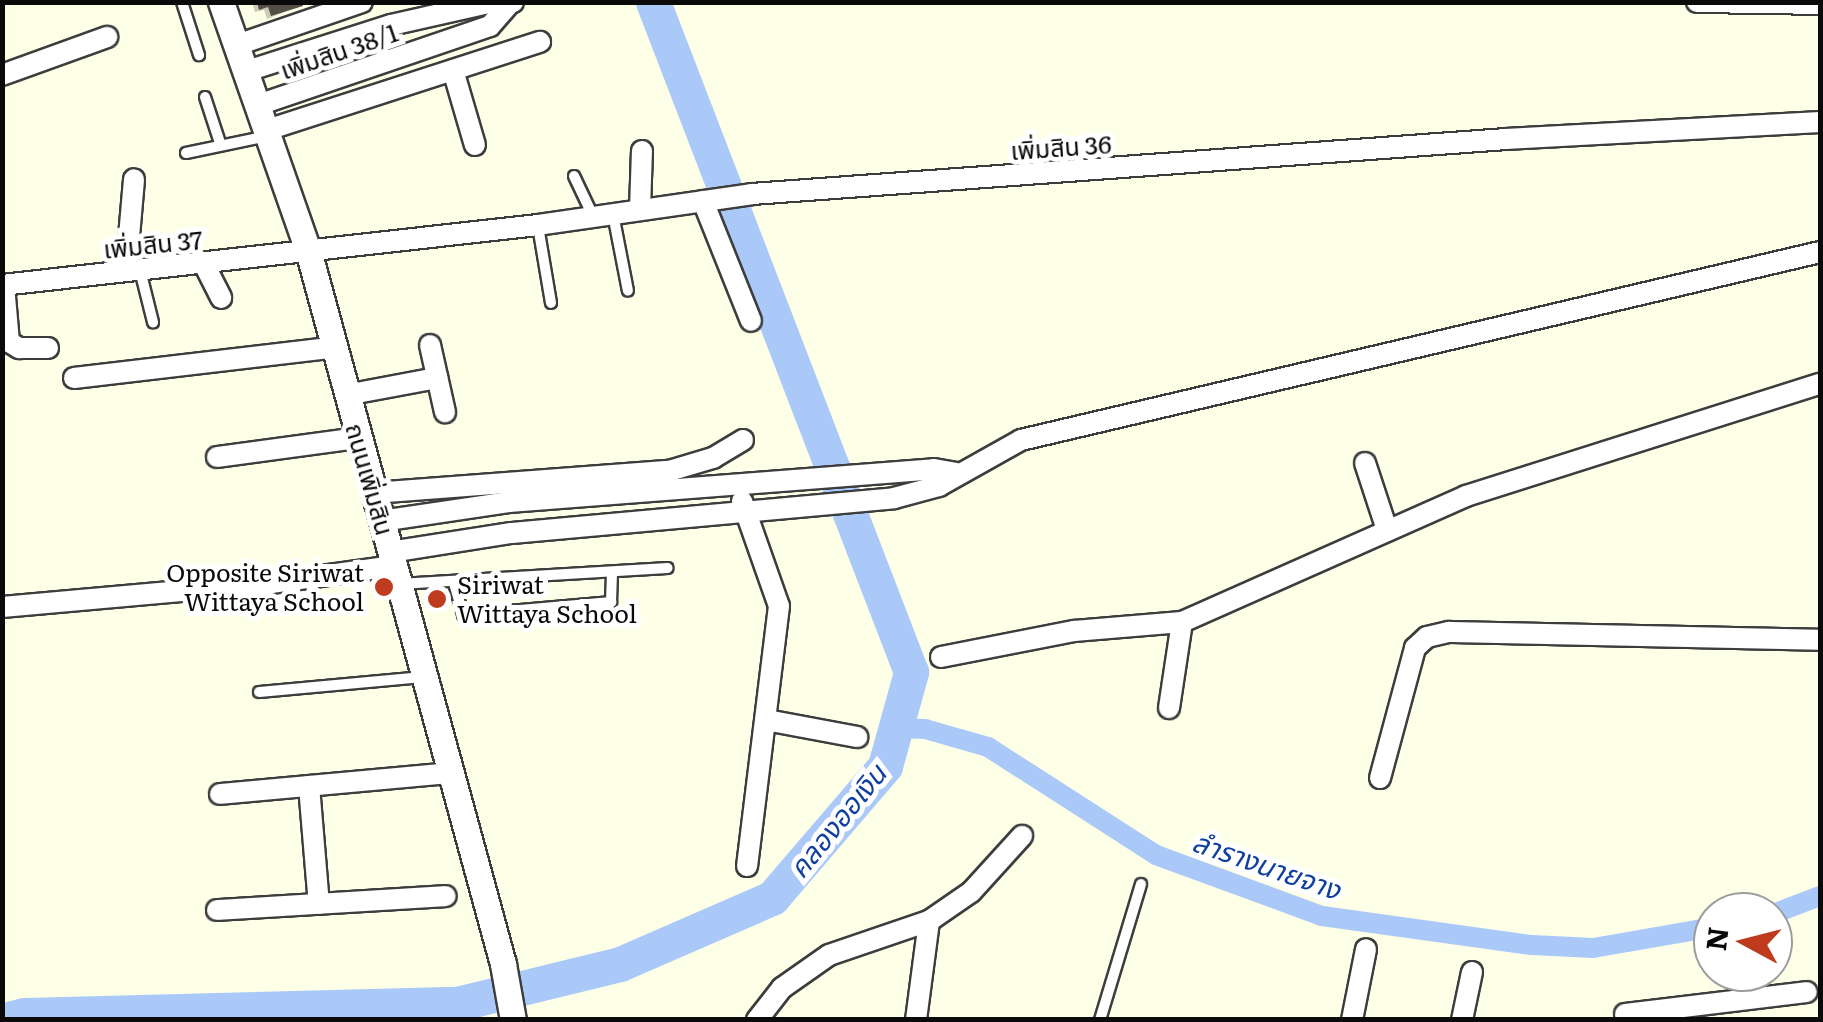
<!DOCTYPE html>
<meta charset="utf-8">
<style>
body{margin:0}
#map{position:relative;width:1823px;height:1022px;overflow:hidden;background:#feffe7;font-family:Literata,"Noto Sans Thai",serif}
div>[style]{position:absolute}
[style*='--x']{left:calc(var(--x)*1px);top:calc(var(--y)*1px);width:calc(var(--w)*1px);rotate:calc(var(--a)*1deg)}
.shadow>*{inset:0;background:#0003}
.canal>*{height:20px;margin:-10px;padding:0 10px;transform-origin:10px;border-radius:10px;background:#aac9f9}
.river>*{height:35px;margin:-17.5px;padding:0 17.5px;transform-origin:17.5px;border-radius:17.5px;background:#aac9f9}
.building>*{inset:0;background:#534e46}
.roads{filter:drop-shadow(2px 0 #3d3d3d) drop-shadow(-2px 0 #3d3d3d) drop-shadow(0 2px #3d3d3d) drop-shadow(0 -2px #3d3d3d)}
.service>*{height:10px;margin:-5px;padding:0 5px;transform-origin:5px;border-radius:5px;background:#fff}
.minor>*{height:20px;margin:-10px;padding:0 10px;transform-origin:10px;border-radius:10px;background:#fff}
.tertiary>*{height:25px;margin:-12.5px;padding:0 12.5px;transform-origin:12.5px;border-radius:12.5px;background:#fff}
.dots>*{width:28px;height:28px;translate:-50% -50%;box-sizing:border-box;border:5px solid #fff;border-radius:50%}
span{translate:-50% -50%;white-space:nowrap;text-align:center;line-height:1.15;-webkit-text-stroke:10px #fff;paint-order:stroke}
.street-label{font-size:25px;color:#0a0a0a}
.poi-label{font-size:25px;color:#0a0a0a}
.right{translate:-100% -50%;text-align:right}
.left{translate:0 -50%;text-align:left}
.water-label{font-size:28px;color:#10409f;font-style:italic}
.frame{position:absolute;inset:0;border:5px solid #0a0a0a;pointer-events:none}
.north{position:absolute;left:1693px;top:892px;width:100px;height:100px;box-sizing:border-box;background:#fff;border:2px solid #9d9d9d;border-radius:50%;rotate:277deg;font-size:28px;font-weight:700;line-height:40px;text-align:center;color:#0a0a0a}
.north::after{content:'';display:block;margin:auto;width:35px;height:45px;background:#bf3b1d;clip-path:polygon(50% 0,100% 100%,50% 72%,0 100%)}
</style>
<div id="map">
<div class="shadow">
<i style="clip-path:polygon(252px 2px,299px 2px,300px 6px,267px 19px,264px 10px,255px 12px)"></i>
</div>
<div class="canal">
<i style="--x:896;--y:728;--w:29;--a:2"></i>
<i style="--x:925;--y:729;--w:66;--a:15.9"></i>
<i style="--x:988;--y:747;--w:200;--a:32.7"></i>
<i style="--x:1156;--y:855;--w:177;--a:20.2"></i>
<i style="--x:1322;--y:916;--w:212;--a:7.9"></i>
<i style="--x:1532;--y:945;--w:61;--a:2.8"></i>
<i style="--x:1593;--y:948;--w:122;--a:-9.9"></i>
<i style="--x:1773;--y:914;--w:50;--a:-21"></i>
</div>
<div class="river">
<i style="--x:4;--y:1020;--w:21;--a:-14"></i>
<i style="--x:24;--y:1015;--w:433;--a:-1.5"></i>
<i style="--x:457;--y:1004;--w:168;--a:-13.8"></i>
<i style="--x:620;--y:964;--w:166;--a:-23.5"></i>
<i style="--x:772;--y:898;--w:174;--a:-49.4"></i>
<i style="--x:885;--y:766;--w:98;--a:-74.5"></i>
<i style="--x:911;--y:672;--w:718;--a:-111.06"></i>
</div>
<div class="building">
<i style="clip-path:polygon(257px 2px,302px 2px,303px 6px,271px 16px,268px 7px,259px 10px)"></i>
</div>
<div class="roads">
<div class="service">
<i style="--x:182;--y:2;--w:56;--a:72.2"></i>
<i style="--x:205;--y:97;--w:48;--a:71.9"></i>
<i style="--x:186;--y:153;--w:84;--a:-11.7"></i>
<i style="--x:574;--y:176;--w:44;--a:64.6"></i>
<i style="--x:613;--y:214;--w:78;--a:79"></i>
<i style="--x:538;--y:226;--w:78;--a:80.4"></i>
<i style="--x:140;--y:270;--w:54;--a:76"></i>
<i style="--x:454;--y:583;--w:33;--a:74"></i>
<i style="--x:463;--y:615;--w:149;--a:-5"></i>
<i style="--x:611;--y:602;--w:28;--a:-88"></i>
<i style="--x:399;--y:584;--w:269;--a:-3.4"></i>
<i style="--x:259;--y:692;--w:165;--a:-5.2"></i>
<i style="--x:1100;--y:1020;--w:142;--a:-73.2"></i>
</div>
<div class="minor">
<i style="--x:1697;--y:2;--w:123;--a:0.9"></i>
<i style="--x:237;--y:45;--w:132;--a:-19"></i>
<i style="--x:453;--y:70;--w:78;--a:73.7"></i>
<i style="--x:247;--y:71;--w:151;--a:-17.7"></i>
<i style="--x:391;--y:25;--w:100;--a:-12.7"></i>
<i style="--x:489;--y:3;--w:24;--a:-2"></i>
<i style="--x:2;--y:75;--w:112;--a:-19.9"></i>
<i style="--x:258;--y:105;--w:245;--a:-18.8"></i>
<i style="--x:490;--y:26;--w:30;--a:-49"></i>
<i style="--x:267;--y:130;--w:287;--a:-17.9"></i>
<i style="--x:703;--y:201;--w:129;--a:68.2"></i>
<i style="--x:640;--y:210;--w:59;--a:-88.1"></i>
<i style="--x:204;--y:264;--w:38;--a:63"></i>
<i style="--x:126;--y:271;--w:92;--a:-85"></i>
<i style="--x:2;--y:285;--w:539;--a:-6.39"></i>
<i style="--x:538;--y:225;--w:216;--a:-8.2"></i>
<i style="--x:752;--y:194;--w:756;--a:-4.17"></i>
<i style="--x:1506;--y:139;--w:314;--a:-3.1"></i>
<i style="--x:4;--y:285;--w:57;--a:85"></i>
<i style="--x:9;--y:342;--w:12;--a:31"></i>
<i style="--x:19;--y:348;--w:29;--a:0"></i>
<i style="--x:430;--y:345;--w:69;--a:77.4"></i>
<i style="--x:74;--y:378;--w:259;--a:-6.7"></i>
<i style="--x:346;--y:395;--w:93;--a:-10.6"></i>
<i style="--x:217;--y:457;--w:142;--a:-7.7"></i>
<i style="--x:1365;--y:463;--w:71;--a:71.8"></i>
<i style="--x:373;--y:493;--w:297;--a:-4.3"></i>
<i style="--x:669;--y:471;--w:46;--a:-16.5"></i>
<i style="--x:713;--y:458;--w:35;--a:-31"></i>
<i style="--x:742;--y:501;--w:111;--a:70.6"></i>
<i style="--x:779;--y:606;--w:262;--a:97"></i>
<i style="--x:381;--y:521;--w:129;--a:-8.4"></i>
<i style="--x:509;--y:502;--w:426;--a:-4.4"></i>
<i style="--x:934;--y:469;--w:22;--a:10"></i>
<i style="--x:390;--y:552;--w:123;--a:-8.9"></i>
<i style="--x:512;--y:533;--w:384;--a:-5.2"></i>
<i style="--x:894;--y:498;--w:47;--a:-14.9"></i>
<i style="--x:939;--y:486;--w:94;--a:-29.3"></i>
<i style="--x:1021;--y:440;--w:821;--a:-13.24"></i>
<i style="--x:2;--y:607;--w:270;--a:-5.1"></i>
<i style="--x:271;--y:583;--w:124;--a:-7.9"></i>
<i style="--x:941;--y:657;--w:136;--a:-11.1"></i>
<i style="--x:1074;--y:631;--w:108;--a:-4.8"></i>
<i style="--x:1182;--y:622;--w:311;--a:-23.9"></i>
<i style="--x:1466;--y:496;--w:371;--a:-17.6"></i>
<i style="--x:1169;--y:708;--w:87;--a:-81.4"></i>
<i style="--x:766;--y:720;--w:93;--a:10.6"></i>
<i style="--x:1380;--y:778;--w:135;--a:-74.9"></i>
<i style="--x:1415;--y:648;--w:16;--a:-43"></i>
<i style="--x:1427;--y:637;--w:23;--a:-13"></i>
<i style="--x:1449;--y:632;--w:371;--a:1.2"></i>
<i style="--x:309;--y:786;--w:118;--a:85.2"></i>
<i style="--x:220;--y:794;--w:231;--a:-5.2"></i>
<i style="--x:217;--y:910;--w:229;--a:-3.5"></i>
<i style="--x:1625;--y:1014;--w:183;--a:-6.9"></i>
<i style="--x:757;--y:1020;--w:41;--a:-52"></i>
<i style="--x:782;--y:988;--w:57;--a:-35.1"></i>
<i style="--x:829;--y:955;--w:106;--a:-18.8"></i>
<i style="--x:929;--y:921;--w:51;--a:-34.6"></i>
<i style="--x:971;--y:892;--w:76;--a:-47.7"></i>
<i style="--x:916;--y:1020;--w:100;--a:-82.5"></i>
<i style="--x:1352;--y:1020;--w:72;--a:-78.8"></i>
<i style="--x:1462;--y:1020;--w:49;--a:-78.2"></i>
</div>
<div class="tertiary">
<i style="--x:221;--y:2;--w:263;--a:70.7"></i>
<i style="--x:308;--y:250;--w:740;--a:74.72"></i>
<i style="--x:503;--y:964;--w:57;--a:79.9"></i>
</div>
</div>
<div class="dots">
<i style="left:384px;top:587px;background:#bf3b1d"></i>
<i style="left:437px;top:599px;background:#bf3b1d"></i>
</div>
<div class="street-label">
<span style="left:339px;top:51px;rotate:-19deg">เพิ่มสิน 38/1</span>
<span style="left:1061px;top:147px;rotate:-4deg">เพิ่มสิน 36</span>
<span style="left:153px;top:244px;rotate:-6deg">เพิ่มสิน 37</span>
<span style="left:370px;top:479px;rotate:74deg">ถนนเพิ่มสิน</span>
</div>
<div class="poi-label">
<span class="right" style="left:364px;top:587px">Opposite Siriwat<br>Wittaya School</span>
<span class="left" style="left:457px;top:599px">Siriwat<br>Wittaya School</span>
</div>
<div class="water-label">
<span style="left:836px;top:820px;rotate:-51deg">คลองออเงิน</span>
<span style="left:1267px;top:864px;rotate:19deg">ลำรางนายจาง</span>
</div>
<div class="frame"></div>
<div class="north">N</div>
</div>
